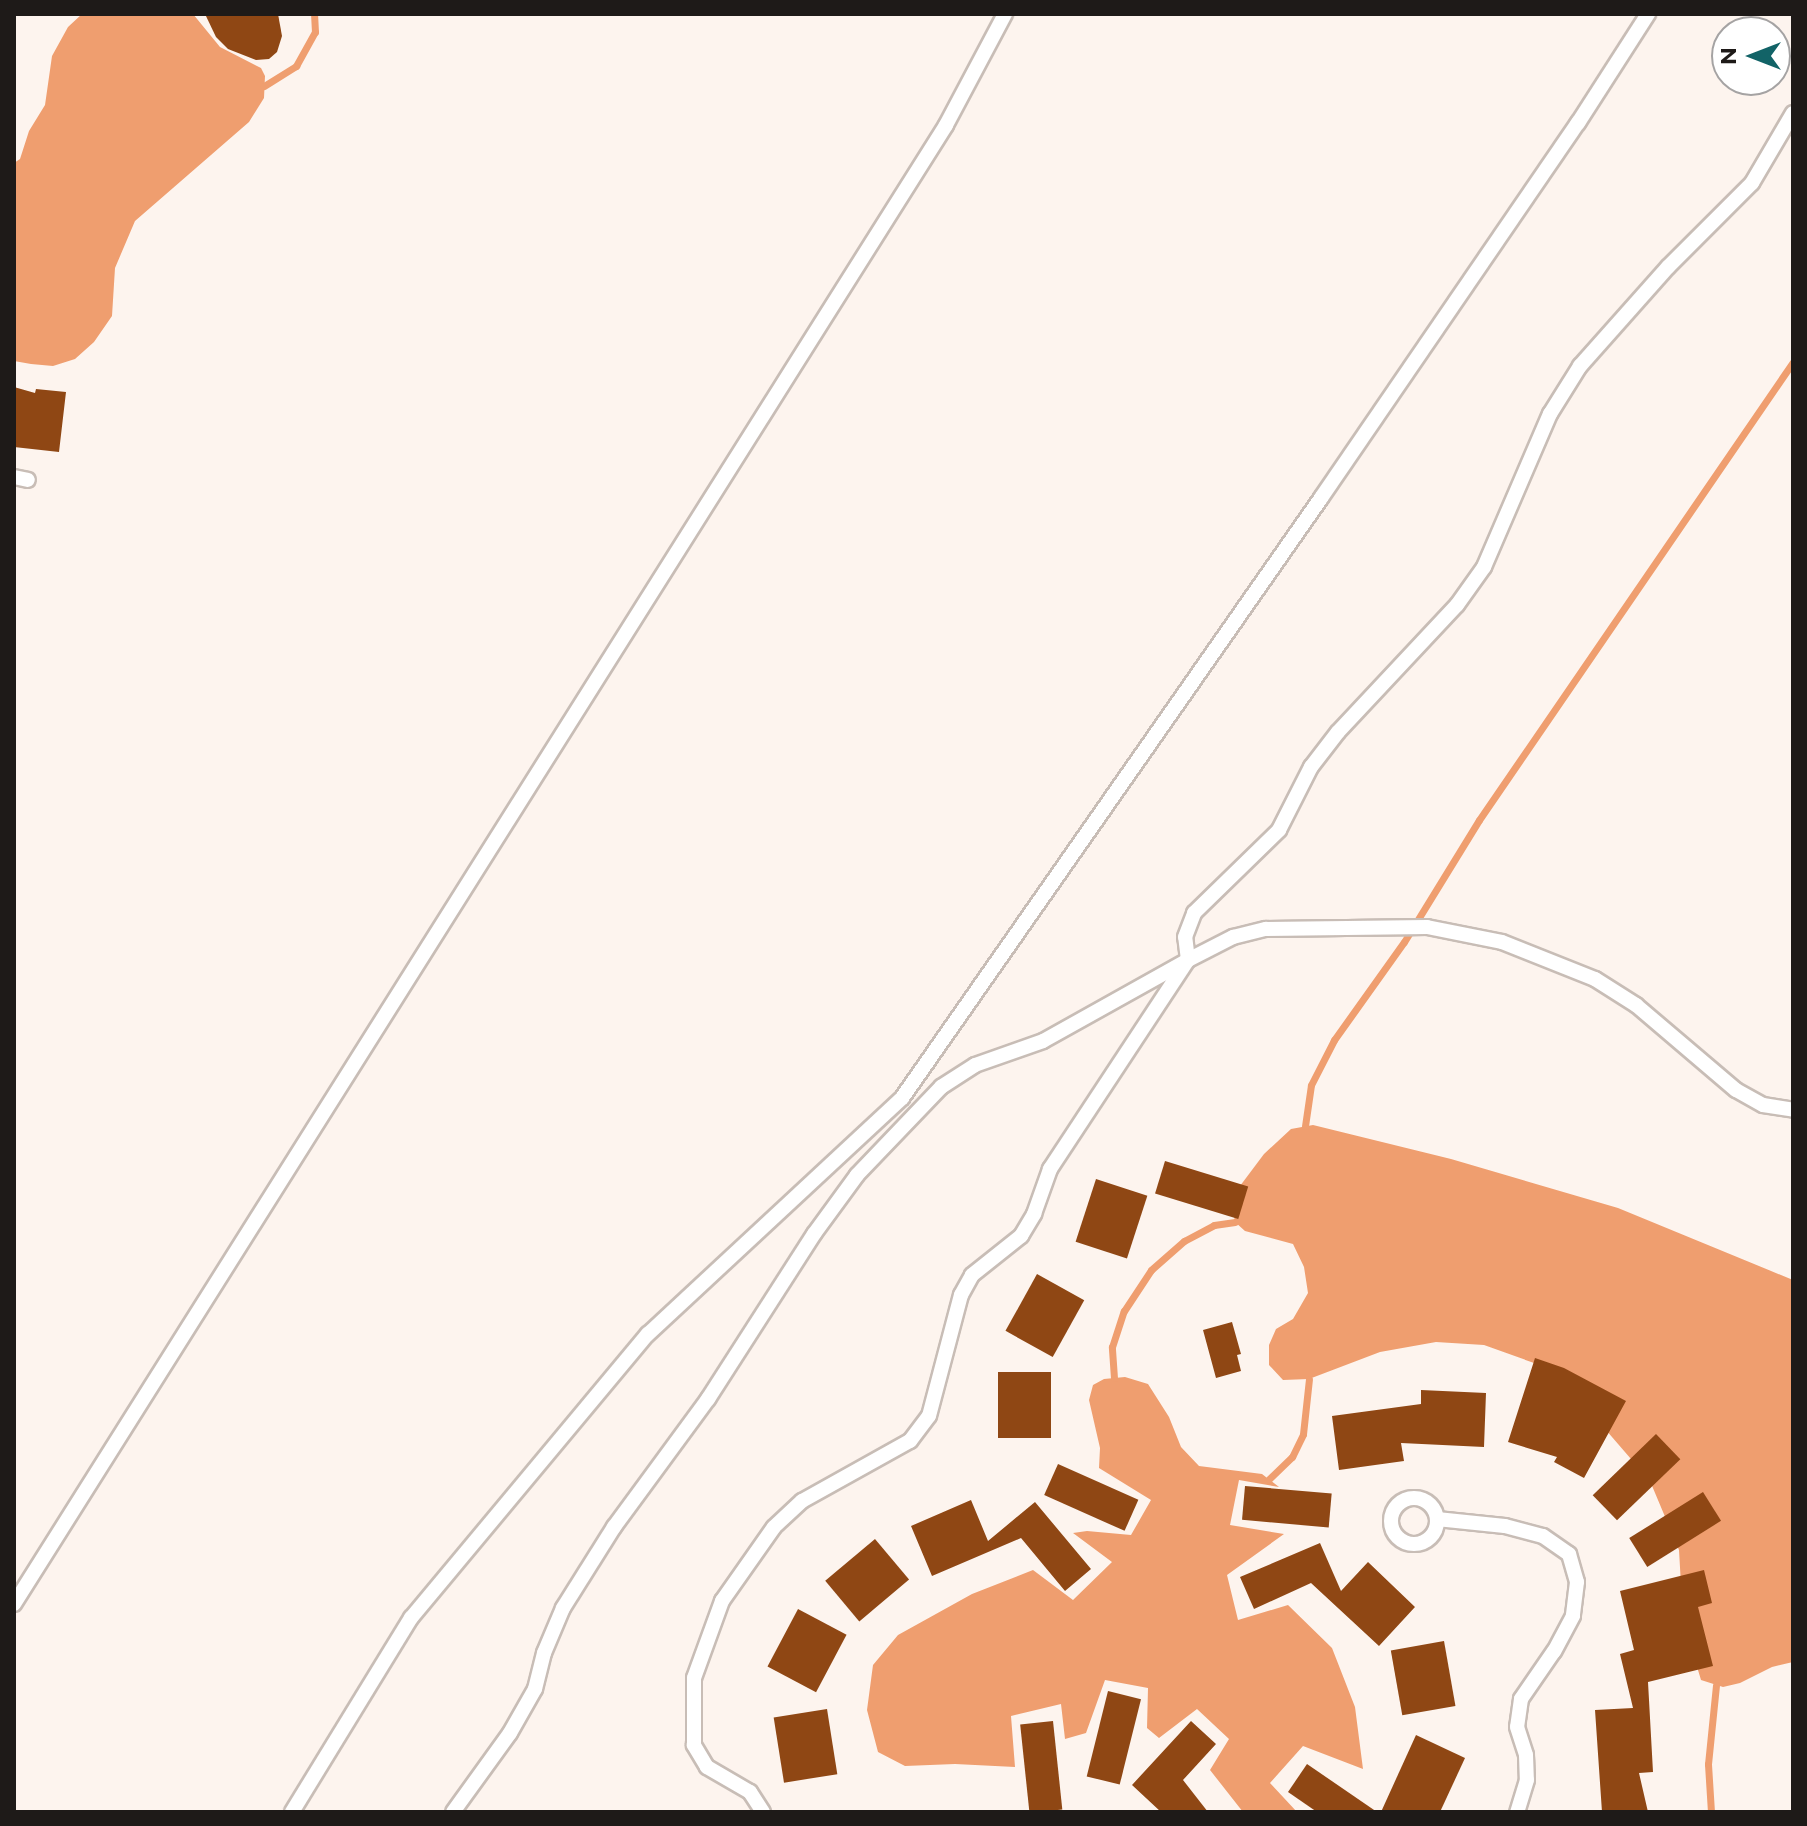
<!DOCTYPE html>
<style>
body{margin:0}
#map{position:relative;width:1807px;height:1826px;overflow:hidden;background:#fdf4ee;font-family:Montserrat,sans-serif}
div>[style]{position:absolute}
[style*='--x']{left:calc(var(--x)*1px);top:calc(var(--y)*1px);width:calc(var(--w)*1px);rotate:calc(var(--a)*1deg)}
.water>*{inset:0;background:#ef9e6f}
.stream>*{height:7px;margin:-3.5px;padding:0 3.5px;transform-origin:3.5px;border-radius:3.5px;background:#ef9e6f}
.building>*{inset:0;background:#8f4714;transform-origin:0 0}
.roads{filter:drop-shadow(2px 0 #c8bdb6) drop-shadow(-2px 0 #c8bdb6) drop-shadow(0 2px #c8bdb6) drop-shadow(0 -2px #c8bdb6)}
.service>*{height:14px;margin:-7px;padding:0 7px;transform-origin:7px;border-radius:7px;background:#fff}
.service>.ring{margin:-7px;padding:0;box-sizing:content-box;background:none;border:14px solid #fff;border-radius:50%}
span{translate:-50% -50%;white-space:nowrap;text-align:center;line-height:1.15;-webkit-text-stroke:8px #fff;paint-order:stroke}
.frame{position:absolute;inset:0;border:16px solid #1e1a18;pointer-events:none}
.north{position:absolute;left:1711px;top:16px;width:80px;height:80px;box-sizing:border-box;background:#fff;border:2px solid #a5a3a3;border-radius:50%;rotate:270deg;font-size:22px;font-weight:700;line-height:32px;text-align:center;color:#1e1a18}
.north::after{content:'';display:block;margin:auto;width:28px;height:36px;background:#126367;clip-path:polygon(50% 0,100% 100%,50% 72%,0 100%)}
</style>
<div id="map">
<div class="water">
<i style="clip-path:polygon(82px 14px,193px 14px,220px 47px,261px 68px,265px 76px,264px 98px,249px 122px,135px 221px,115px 268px,112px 316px,94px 342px,75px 359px,53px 366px,31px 364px,14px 361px,14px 163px,20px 159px,29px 131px,45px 105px,52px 56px,68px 27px)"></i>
<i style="clip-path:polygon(1313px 1125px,1451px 1159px,1618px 1208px,1793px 1280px,1793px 1662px,1772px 1667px,1740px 1683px,1723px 1687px,1701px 1680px,1683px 1620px,1679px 1550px,1650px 1481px,1593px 1415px,1534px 1363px,1484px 1345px,1436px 1342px,1380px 1352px,1309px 1379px,1283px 1380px,1269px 1365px,1269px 1345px,1276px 1329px,1293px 1319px,1308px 1293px,1304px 1267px,1293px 1244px,1245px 1231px,1235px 1222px,1231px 1198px,1264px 1154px,1291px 1129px)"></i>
<i style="clip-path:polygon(1125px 1377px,1148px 1384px,1169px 1417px,1181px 1447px,1199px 1466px,1262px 1474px,1279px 1487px,1239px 1480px,1230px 1525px,1284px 1534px,1227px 1575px,1238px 1620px,1288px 1605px,1332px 1648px,1355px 1707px,1363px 1769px,1303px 1746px,1270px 1783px,1297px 1812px,1243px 1812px,1210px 1770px,1229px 1739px,1197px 1709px,1159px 1738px,1147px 1728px,1148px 1688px,1105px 1680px,1086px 1733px,1065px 1739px,1061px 1704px,1011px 1716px,1015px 1767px,955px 1764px,905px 1766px,878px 1752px,867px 1710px,873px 1665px,898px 1635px,972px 1594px,1033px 1570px,1073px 1600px,1112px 1562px,1073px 1533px,1087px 1531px,1131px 1535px,1151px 1500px,1099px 1468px,1100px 1448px,1089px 1400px,1093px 1385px,1104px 1379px)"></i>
</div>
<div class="stream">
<i style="--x:264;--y:86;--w:38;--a:-32"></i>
<i style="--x:296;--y:66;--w:39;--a:-61"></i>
<i style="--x:315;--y:32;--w:18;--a:-93"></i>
<i style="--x:1305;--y:1126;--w:41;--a:-81.7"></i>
<i style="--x:1311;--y:1085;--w:51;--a:-62.9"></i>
<i style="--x:1334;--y:1040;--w:120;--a:-54.5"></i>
<i style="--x:1404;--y:942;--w:143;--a:-58.4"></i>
<i style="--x:1479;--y:820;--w:555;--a:-55.57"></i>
<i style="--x:1114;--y:1378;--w:31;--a:-94"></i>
<i style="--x:1112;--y:1347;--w:38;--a:-72"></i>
<i style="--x:1124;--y:1311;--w:49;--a:-56.6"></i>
<i style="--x:1151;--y:1270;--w:44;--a:-41.3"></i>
<i style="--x:1184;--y:1241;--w:34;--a:-28"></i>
<i style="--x:1214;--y:1225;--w:21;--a:-8"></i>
<i style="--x:1269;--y:1479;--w:32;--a:-44"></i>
<i style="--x:1292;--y:1457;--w:25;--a:-64"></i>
<i style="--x:1303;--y:1434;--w:55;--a:-83.8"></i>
<i style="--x:1711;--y:1812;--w:48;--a:-93.6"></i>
<i style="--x:1708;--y:1764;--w:79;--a:-84.2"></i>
</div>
<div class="building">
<i style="clip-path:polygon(205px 14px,278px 14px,282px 36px,277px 52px,269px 59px,256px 60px,228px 49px,216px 37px)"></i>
<i style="clip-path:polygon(14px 387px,35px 393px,36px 389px,66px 392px,59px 452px,14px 447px)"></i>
<i style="left:1165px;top:1161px;width:87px;height:34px;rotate:17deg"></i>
<i style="left:1096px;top:1179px;width:54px;height:66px;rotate:18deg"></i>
<i style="left:1037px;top:1274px;width:54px;height:65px;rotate:29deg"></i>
<i style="clip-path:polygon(1232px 1322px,1241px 1354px,1237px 1355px,1241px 1371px,1216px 1378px,1203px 1330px)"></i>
<i style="clip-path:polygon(1535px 1358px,1564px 1368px,1626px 1401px,1584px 1478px,1554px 1462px,1557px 1457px,1508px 1442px)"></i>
<i style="left:998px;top:1372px;width:53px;height:66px"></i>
<i style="clip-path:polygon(1421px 1390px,1486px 1393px,1484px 1447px,1401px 1443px,1404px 1461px,1339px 1470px,1332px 1416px,1421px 1404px)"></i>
<i style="left:1656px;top:1434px;width:35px;height:88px;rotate:46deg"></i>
<i style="left:1058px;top:1464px;width:88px;height:34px;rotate:24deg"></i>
<i style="left:1245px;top:1486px;width:87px;height:34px;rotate:5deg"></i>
<i style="left:1703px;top:1492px;width:34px;height:87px;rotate:58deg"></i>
<i style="clip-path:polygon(971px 1500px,988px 1541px,1035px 1502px,1091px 1569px,1065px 1591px,1021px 1538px,932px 1576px,911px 1526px)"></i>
<i style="left:875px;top:1539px;width:53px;height:65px;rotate:50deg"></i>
<i style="clip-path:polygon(1320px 1543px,1341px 1591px,1368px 1562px,1415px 1607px,1379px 1646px,1311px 1583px,1254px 1609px,1240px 1577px)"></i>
<i style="clip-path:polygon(1704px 1570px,1712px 1603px,1698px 1607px,1713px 1666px,1648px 1682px,1653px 1772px,1639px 1773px,1648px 1812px,1602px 1812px,1595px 1710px,1633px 1708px,1620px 1654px,1634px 1650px,1620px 1591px)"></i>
<i style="left:798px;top:1609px;width:55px;height:65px;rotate:28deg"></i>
<i style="left:1444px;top:1641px;width:66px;height:54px;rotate:80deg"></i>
<i style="left:1108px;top:1691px;width:34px;height:88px;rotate:14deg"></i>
<i style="left:827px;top:1709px;width:66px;height:54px;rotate:81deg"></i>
<i style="left:1053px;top:1721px;width:89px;height:33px;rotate:84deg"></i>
<i style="clip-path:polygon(1191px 1721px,1216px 1744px,1183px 1780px,1208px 1812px,1161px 1812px,1132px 1785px)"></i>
<i style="clip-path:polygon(1416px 1735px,1465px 1758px,1440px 1812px,1381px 1812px)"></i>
<i style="clip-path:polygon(1307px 1764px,1377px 1812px,1317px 1812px,1288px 1792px)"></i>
</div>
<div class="roads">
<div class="service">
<i style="--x:14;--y:477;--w:14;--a:12"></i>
<i class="ring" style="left:1391px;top:1498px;width:32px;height:32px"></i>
<i style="--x:1437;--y:1519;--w:68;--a:5.9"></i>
<i style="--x:1505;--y:1526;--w:39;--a:15"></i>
<i style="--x:1543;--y:1536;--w:32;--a:35"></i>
<i style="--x:1569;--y:1554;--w:29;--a:74"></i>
<i style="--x:1577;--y:1582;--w:34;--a:97"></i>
<i style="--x:1573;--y:1616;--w:40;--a:118"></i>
<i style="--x:1554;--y:1651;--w:58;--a:124.5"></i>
<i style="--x:1521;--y:1699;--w:28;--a:98"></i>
<i style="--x:1517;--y:1727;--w:29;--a:72"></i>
<i style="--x:1526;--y:1755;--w:25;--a:88"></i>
<i style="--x:1527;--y:1780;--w:34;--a:107"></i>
<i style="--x:14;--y:1604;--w:1748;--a:-57.78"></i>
<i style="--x:946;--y:125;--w:126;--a:-62"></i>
<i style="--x:292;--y:1812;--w:228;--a:-58.5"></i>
<i style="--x:411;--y:1618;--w:370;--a:-50.2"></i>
<i style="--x:648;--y:1334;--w:347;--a:-42.9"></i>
<i style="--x:902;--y:1098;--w:732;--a:-55.07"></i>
<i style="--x:1321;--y:498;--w:455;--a:-55.6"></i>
<i style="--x:1578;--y:123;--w:130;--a:-57.3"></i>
<i style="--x:453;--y:1812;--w:97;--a:-54.2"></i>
<i style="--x:510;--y:1733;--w:51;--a:-60.4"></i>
<i style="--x:535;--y:1689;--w:37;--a:-76"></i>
<i style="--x:544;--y:1653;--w:49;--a:-67.1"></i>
<i style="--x:563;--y:1608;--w:96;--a:-57.8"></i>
<i style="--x:614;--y:1527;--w:159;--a:-53.7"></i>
<i style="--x:708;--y:1399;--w:196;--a:-57.3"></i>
<i style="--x:814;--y:1234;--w:73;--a:-53.9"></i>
<i style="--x:857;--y:1175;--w:122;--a:-46.3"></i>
<i style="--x:941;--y:1087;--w:40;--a:-32.9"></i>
<i style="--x:975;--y:1065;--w:72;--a:-19.4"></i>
<i style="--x:1043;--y:1041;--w:166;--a:-29.2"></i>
<i style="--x:1188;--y:960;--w:23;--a:-97"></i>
<i style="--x:1185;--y:937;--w:26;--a:-69"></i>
<i style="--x:1194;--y:913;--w:119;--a:-44.3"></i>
<i style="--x:1279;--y:830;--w:71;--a:-63.1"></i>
<i style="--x:1311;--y:767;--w:44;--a:-52.4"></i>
<i style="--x:1338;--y:732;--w:174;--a:-46.9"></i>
<i style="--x:1457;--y:605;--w:47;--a:-54.6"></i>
<i style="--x:1484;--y:567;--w:167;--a:-66.7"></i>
<i style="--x:1550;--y:414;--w:57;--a:-58"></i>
<i style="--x:1580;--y:366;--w:132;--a:-48.4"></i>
<i style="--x:1668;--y:267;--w:119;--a:-45"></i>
<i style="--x:1752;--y:183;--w:81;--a:-59.6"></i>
<i style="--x:763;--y:1812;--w:24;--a:-123"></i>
<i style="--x:750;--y:1792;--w:50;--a:-149.8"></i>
<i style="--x:707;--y:1767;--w:26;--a:-121"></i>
<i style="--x:694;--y:1745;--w:67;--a:-90"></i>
<i style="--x:694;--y:1678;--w:82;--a:-70"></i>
<i style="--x:722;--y:1601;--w:90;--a:-54.9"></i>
<i style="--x:774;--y:1527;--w:38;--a:-43"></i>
<i style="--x:802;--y:1501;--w:124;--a:-29.1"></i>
<i style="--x:910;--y:1441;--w:31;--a:-53"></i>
<i style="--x:929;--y:1416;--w:125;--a:-75.2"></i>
<i style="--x:961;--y:1295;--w:23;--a:-61"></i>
<i style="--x:972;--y:1275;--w:63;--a:-38.5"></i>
<i style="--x:1021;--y:1236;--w:26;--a:-59"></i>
<i style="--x:1034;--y:1214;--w:48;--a:-70.4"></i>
<i style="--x:1050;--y:1169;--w:250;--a:-56.6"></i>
<i style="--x:1188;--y:960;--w:51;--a:-27.1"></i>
<i style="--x:1233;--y:937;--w:34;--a:-14"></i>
<i style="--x:1266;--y:929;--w:161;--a:-0.7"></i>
<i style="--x:1427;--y:927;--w:76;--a:11.3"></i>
<i style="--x:1502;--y:942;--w:100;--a:21.7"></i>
<i style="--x:1595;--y:979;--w:49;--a:32.4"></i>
<i style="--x:1636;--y:1005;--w:131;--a:40.4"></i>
<i style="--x:1736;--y:1090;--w:31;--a:29"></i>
<i style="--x:1763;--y:1105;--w:30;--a:9"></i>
</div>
</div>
<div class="frame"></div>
<div class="north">N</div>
</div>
